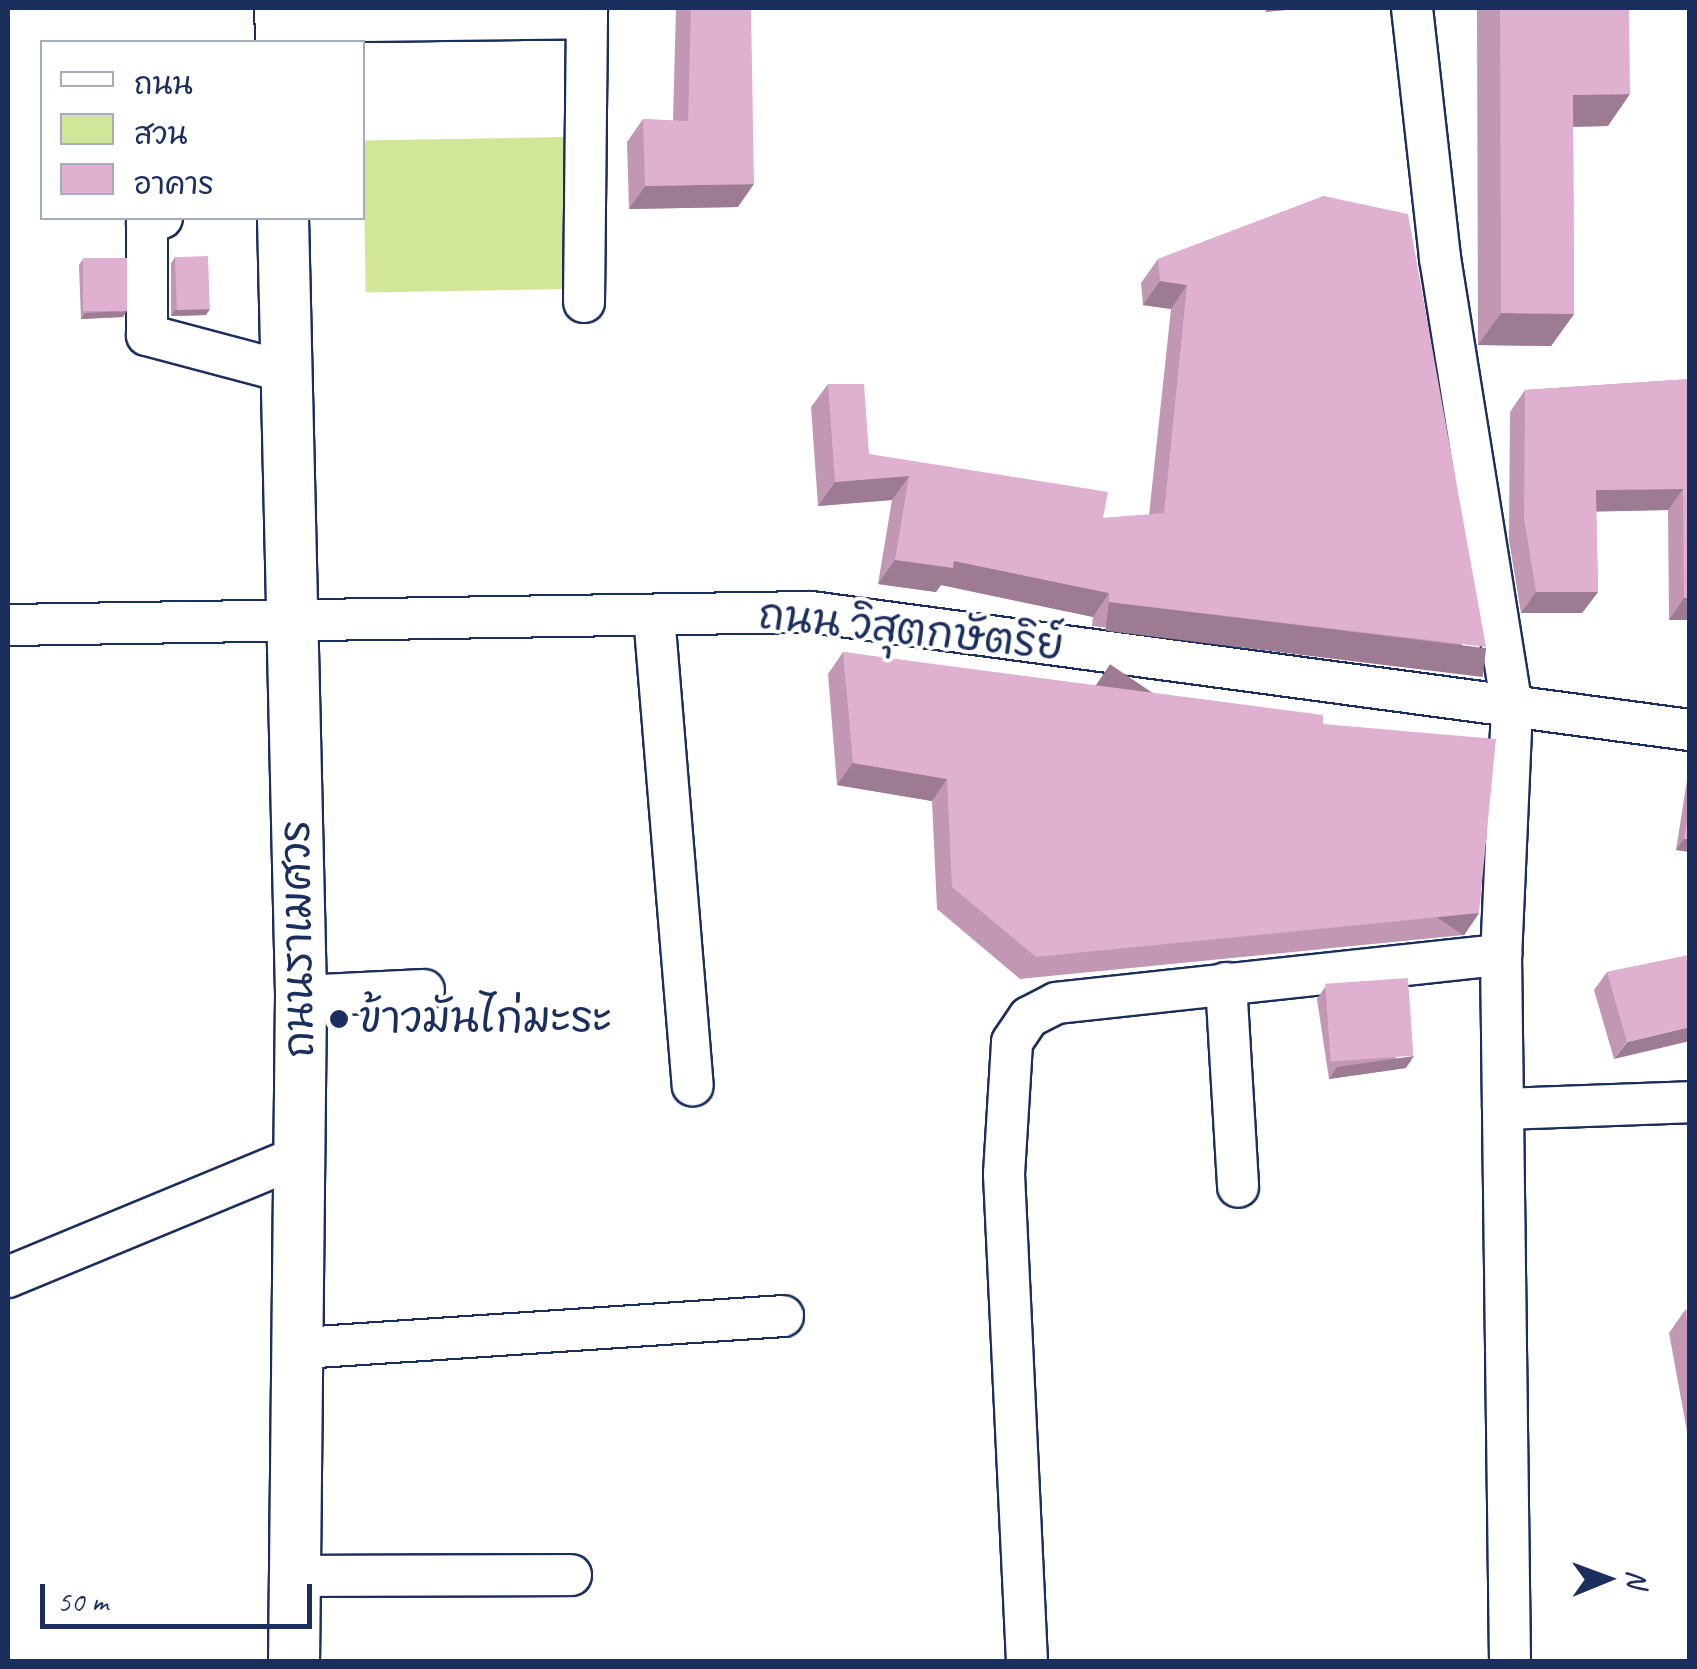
<!DOCTYPE html>
<meta charset="utf-8">
<style>
body{margin:0}
#map{position:relative;width:1697px;height:1669px;overflow:hidden;background:#fff;font-family:Caveat,"Playpen Sans Thai",sans-serif}
div>[style]{position:absolute}
[style*='--x']{left:calc(var(--x)*1px);top:calc(var(--y)*1px);width:calc(var(--w)*1px);rotate:calc(var(--a)*1deg)}
.green>*{inset:0;background:#d2e69a;transform-origin:0 0}
.roads{filter:drop-shadow(2px 0 #1b2f5e) drop-shadow(-2px 0 #1b2f5e) drop-shadow(0 2px #1b2f5e) drop-shadow(0 -2px #1b2f5e)}
.minor>*{height:40px;margin:-20px;padding:0 20px;transform-origin:20px;border-radius:20px;background:#fff}
.major>*{height:50px;margin:-25px;padding:0 25px;transform-origin:25px;border-radius:25px;background:#fff}
.wall>*{inset:0;background:#c197b3}
.shaded-wall>*{inset:0;background:#9d7b92;transform-origin:0 0}
.building>*{inset:0;background:#e0b0d0;transform-origin:0 0}
.dots>*{width:28px;height:28px;translate:-50% -50%;box-sizing:border-box;border:5px solid #fff;border-radius:50%}
span{translate:-50% -50%;white-space:nowrap;text-align:center;line-height:1.15;-webkit-text-stroke:8px #fff;paint-order:stroke}
.street-label{font-size:42px;color:#1b2f5e}
.poi-label{font-size:42px;color:#1b2f5e}
.left{translate:0 -50%;text-align:left}
.frame{position:absolute;inset:0;border:10px solid #1b2f5e;pointer-events:none}
.legend{position:absolute;left:40px;top:40px;width:325px;height:180px;box-sizing:border-box;background:#fff;border:2px solid #a4acbf;margin:0;padding:12px 18px;list-style:none;font-size:30px;color:#1b2f5e}
.legend li{display:flex;align-items:center;gap:20px;height:50px}
.legend b{width:50px;border:2px solid #a4acbf}
.north{position:absolute;left:1557px;top:1529px;width:100px;height:100px;-webkit-text-stroke:8px #fff;paint-order:stroke;rotate:89deg;font-size:28px;font-weight:700;line-height:40px;text-align:center;color:#1b2f5e}
.north::after{content:'';display:block;margin:auto;width:35px;height:45px;background:#1b2f5e;clip-path:polygon(50% 0,100% 100%,50% 72%,0 100%)}
.scale{position:absolute;left:40px;top:1584px;width:272px;height:45px;box-sizing:border-box;border:5px solid #1b2f5e;border-top:0;padding-left:12px;font-size:30px;line-height:35px;white-space:nowrap;color:#1b2f5e;-webkit-text-stroke:8px #fff;paint-order:stroke}
</style>
<div id="map">
<div class="green">
<i style="left:564px;top:137px;width:152px;height:201px;rotate:89deg"></i>
</div>
<div class="roads">
<div class="minor">
<i style="--x:1412;--y:8;--w:252;--a:83.6"></i>
<i style="--x:1440;--y:258;--w:455;--a:80.9"></i>
<i style="--x:1512;--y:707;--w:248;--a:92.5"></i>
<i style="--x:1501;--y:955;--w:707;--a:89.27"></i>
<i style="--x:280;--y:22;--w:307;--a:-0.7"></i>
<i style="--x:162;--y:218;--w:16;--a:162"></i>
<i style="--x:147;--y:223;--w:112;--a:90"></i>
<i style="--x:147;--y:335;--w:144;--a:14.9"></i>
<i style="--x:584;--y:302;--w:294;--a:-89.4"></i>
<i style="--x:654;--y:615;--w:472;--a:85.3"></i>
<i style="--x:8;--y:625;--w:803;--a:-0.93"></i>
<i style="--x:811;--y:612;--w:887;--a:7.65"></i>
<i style="--x:1226;--y:983;--w:204;--a:86.6"></i>
<i style="--x:301;--y:996;--w:123;--a:-2.8"></i>
<i style="--x:1503;--y:1109;--w:187;--a:-2.1"></i>
<i style="--x:8;--y:1277;--w:318;--a:-22.5"></i>
<i style="--x:302;--y:1348;--w:482;--a:-3.8"></i>
<i style="--x:297;--y:1576;--w:274;--a:-0.2"></i>
<i style="--x:1027;--y:1662;--w:489;--a:-92.7"></i>
<i style="--x:1004;--y:1174;--w:132;--a:-86.5"></i>
<i style="--x:1012;--y:1042;--w:30;--a:-56"></i>
<i style="--x:1029;--y:1017;--w:30;--a:-27"></i>
<i style="--x:1056;--y:1003;--w:448;--a:-6.2"></i>
</div>
<div class="major">
<i style="--x:280;--y:8;--w:34;--a:88"></i>
<i style="--x:283;--y:218;--w:778;--a:88.67"></i>
<i style="--x:301;--y:996;--w:666;--a:90.6"></i>
</div>
</div>
<div class="wall">
<i style="clip-path:polygon(676px 8px,751px 8px,738px 207px,629px 209px,627px 142px,643px 119px,673px 121px)"></i>
<i style="clip-path:polygon(1477px 8px,1629px 8px,1608px 126px,1573px 127px,1574px 314px,1551px 346px,1478px 345px)"></i>
<i style="clip-path:polygon(1324px 196px,1470px 671px,1092px 626px,1093px 617px,941px 585px,936px 592px,878px 584px,892px 500px,818px 506px,811px 407px,828px 384px,869px 454px,1103px 518px,1149px 515px,1171px 309px,1143px 305px,1141px 283px,1158px 259px)"></i>
<i style="clip-path:polygon(175px 257px,206px 315px,171px 316px,171px 263px)"></i>
<i style="clip-path:polygon(83px 259px,123px 317px,81px 319px,79px 265px)"></i>
<i style="clip-path:polygon(1690px 379px,1690px 620px,1669px 620px,1668px 510px,1596px 511px,1598px 592px,1582px 613px,1521px 613px,1509px 540px,1510px 412px,1525px 390px)"></i>
<i style="clip-path:polygon(843px 652px,1323px 724px,1479px 913px,1464px 935px,1020px 979px,937px 909px,932px 801px,837px 785px,828px 674px)"></i>
<i style="clip-path:polygon(1690px 771px,1690px 852px,1676px 850px,1688px 774px)"></i>
<i style="clip-path:polygon(1690px 955px,1614px 1059px,1594px 990px,1607px 972px)"></i>
<i style="clip-path:polygon(1325px 987px,1406px 1068px,1329px 1079px,1317px 999px)"></i>
<i style="clip-path:polygon(1690px 1309px,1690px 1448px,1669px 1333px,1685px 1310px)"></i>
</div>
<div class="shaded-wall">
<i style="clip-path:polygon(1268px 8px,1311px 8px,1265px 12px)"></i>
<i style="clip-path:polygon(1630px 94px,1608px 126px,1551px 127px,1573px 95px)"></i>
<i style="clip-path:polygon(754px 184px,738px 207px,629px 209px,645px 186px)"></i>
<i style="clip-path:polygon(1160px 281px,1187px 285px,1171px 309px,1143px 305px)"></i>
<i style="clip-path:polygon(210px 309px,206px 315px,171px 316px,175px 310px)"></i>
<i style="clip-path:polygon(127px 311px,123px 317px,81px 319px,85px 313px)"></i>
<i style="clip-path:polygon(1501px 313px,1574px 314px,1551px 346px,1478px 345px)"></i>
<i style="clip-path:polygon(909px 476px,892px 500px,818px 506px,835px 482px)"></i>
<i style="clip-path:polygon(1683px 489px,1668px 510px,1581px 512px,1596px 490px)"></i>
<i style="clip-path:polygon(895px 560px,954px 561px,1109px 593px,1093px 617px,941px 585px,936px 592px,878px 584px)"></i>
<i style="clip-path:polygon(1536px 592px,1598px 592px,1582px 613px,1521px 613px)"></i>
<i style="clip-path:polygon(1684px 598px,1690px 598px,1690px 620px,1669px 620px)"></i>
<i style="left:1109px;top:602px;width:380px;height:29px;rotate:7deg"></i>
<i style="clip-path:polygon(853px 763px,947px 779px,932px 801px,837px 785px)"></i>
<i style="clip-path:polygon(1684px 839px,1690px 839px,1690px 852px,1676px 850px)"></i>
<i style="left:1479px;top:913px;width:27px;height:445px;rotate:124deg"></i>
<i style="clip-path:polygon(1690px 1027px,1690px 1041px,1614px 1059px,1627px 1042px)"></i>
<i style="clip-path:polygon(1414px 1056px,1406px 1068px,1329px 1079px,1337px 1067px)"></i>
</div>
<div class="building">
<i style="clip-path:polygon(691px 8px,751px 8px,754px 184px,645px 186px,643px 119px,688px 121px)"></i>
<i style="clip-path:polygon(1500px 8px,1629px 8px,1630px 94px,1573px 95px,1574px 314px,1501px 313px)"></i>
<i style="clip-path:polygon(1324px 196px,1408px 214px,1486px 647px,1109px 602px,1109px 593px,954px 561px,953px 568px,895px 560px,909px 476px,835px 482px,828px 384px,864px 384px,869px 454px,1108px 492px,1103px 518px,1164px 513px,1187px 285px,1160px 281px,1158px 259px)"></i>
<i style="left:208px;top:256px;width:53px;height:33px;rotate:88deg"></i>
<i style="left:127px;top:258px;width:53px;height:44px;rotate:90deg"></i>
<i style="clip-path:polygon(1690px 379px,1690px 598px,1684px 598px,1683px 489px,1596px 490px,1598px 592px,1536px 592px,1524px 518px,1525px 390px)"></i>
<i style="clip-path:polygon(843px 652px,1323px 715px,1323px 724px,1496px 739px,1479px 913px,1036px 957px,952px 887px,947px 779px,853px 763px)"></i>
<i style="clip-path:polygon(1690px 804px,1690px 839px,1684px 839px)"></i>
<i style="clip-path:polygon(1690px 955px,1690px 1027px,1627px 1042px,1607px 972px)"></i>
<i style="left:1408px;top:978px;width:78px;height:83px;rotate:86deg"></i>
<i style="clip-path:polygon(1690px 1309px,1690px 1335px,1685px 1310px)"></i>
</div>
<div class="dots">
<i style="left:339px;top:1019px;background:#1b2f5e"></i>
</div>
<div class="street-label">
<span style="left:911px;top:631px;rotate:6deg">ถนน วิสุตกษัตริย์</span>
<span style="left:298px;top:939px;rotate:-91deg">ถนนราเมศวร</span>
</div>
<div class="poi-label">
<span class="left" style="left:359px;top:1019px">ข้าวมันไก่มะระ</span>
</div>
<div class="frame"></div>
<ul class="legend">
<li><b style="height:12px;background:#fff"></b>ถนน</li>
<li><b style="height:28px;background:#d2e69a"></b>สวน</li>
<li><b style="height:28px;background:#e0b0d0"></b>อาคาร</li>
</ul>
<div class="north">N</div>
<div class="scale">50 m</div>
</div>
